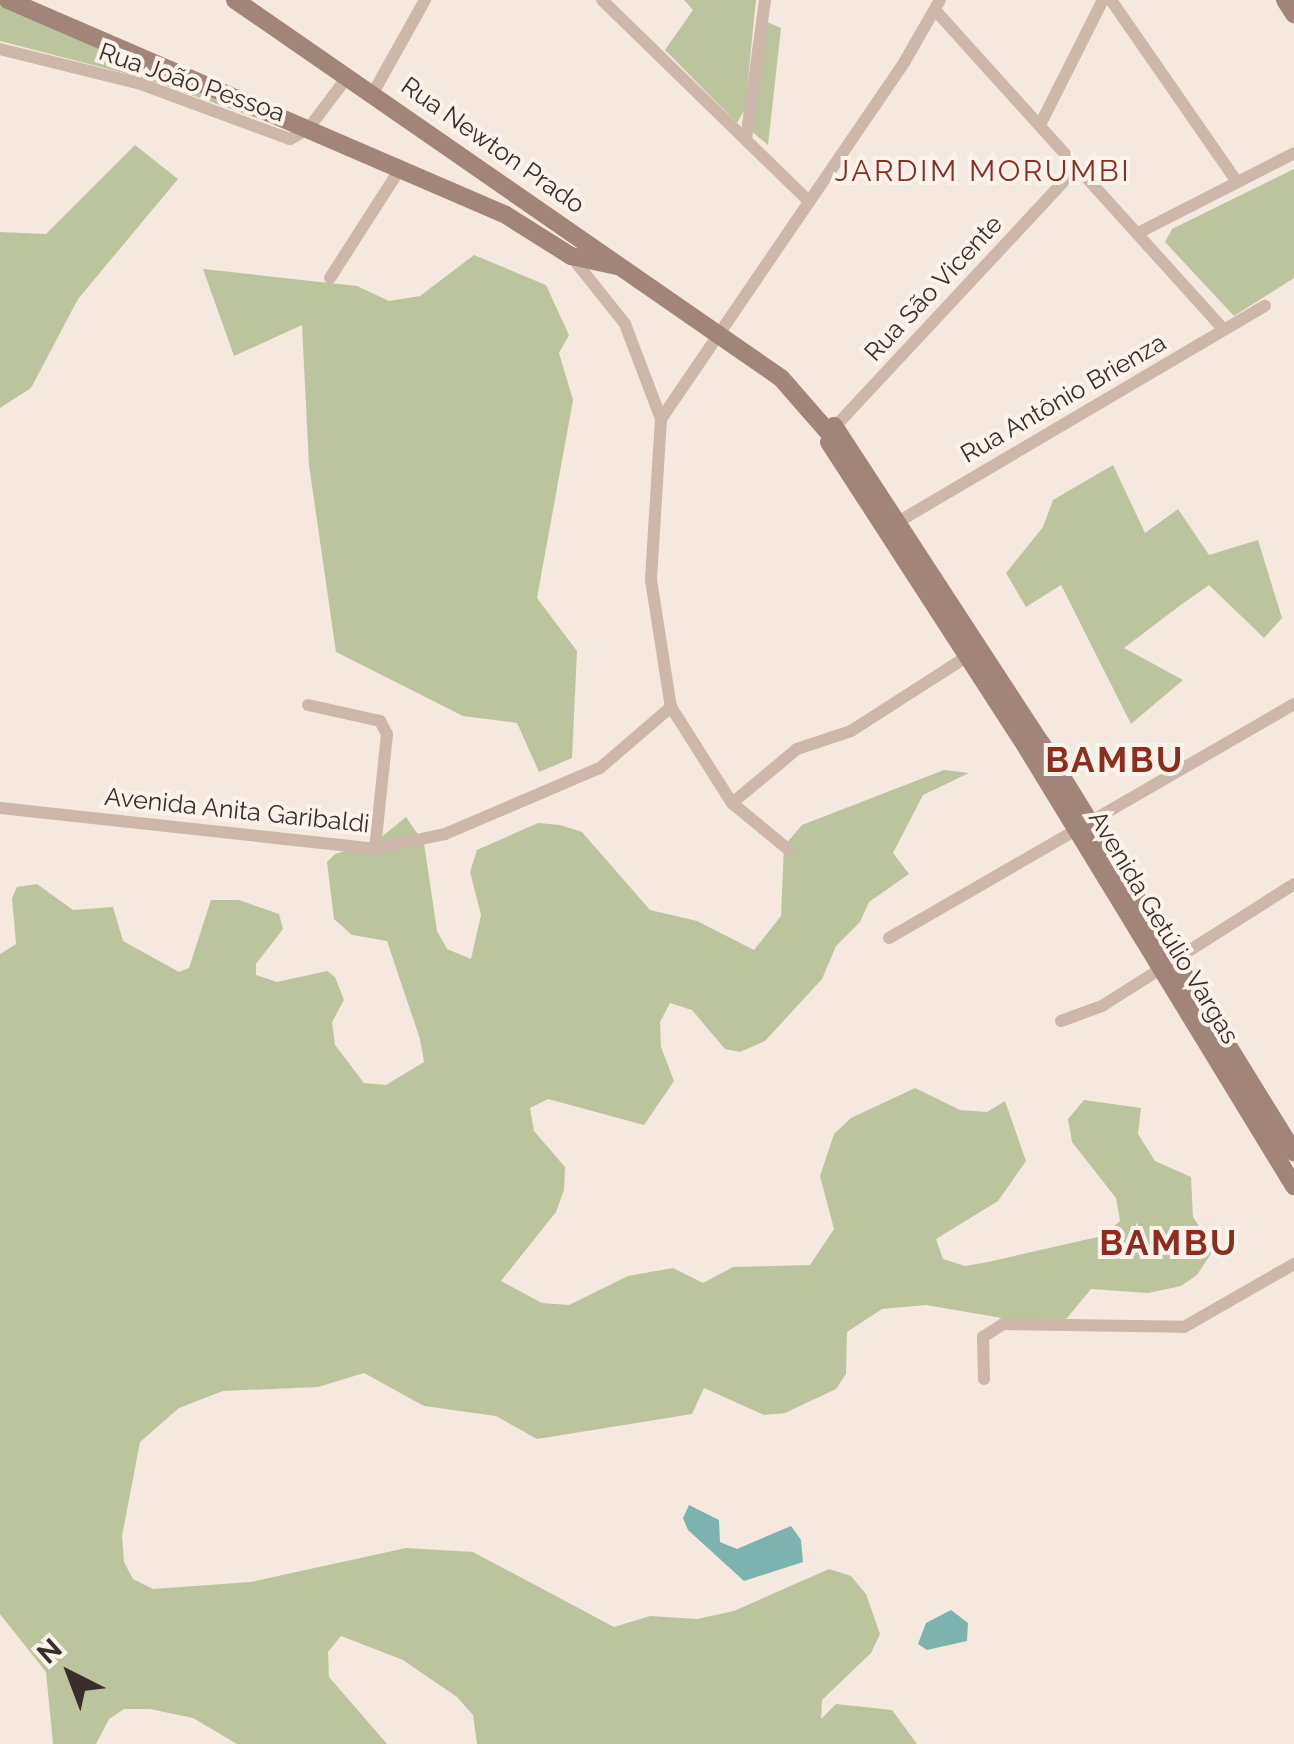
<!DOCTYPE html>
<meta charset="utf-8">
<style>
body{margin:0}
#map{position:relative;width:1294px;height:1744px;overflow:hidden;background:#f4e8df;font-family:Raleway,sans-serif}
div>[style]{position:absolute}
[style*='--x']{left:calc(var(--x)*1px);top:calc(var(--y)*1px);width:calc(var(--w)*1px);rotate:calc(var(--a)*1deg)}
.green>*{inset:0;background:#bcc49e}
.water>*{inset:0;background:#7cb3af}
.street>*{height:12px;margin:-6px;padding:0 6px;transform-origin:6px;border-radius:6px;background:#cdb6aa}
.secondary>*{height:18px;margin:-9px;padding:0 9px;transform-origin:9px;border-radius:9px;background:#a1857b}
span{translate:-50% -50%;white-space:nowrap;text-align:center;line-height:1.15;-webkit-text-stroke:8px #fbf3ec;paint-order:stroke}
.street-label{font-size:25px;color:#3a2d2a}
.quarter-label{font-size:30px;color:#8e2d1e;letter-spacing:2.5px}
.district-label{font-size:35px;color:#8e2d1e;font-weight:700;letter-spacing:2.5px}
.north{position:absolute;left:20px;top:1624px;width:100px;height:100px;-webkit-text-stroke:8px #fbf3ec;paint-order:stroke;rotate:318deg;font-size:28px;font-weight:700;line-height:40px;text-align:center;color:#3a2d2a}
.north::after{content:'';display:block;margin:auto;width:35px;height:45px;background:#3a2d2a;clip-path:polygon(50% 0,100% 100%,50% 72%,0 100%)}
</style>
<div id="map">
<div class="green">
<i style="clip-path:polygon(684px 0,756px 0,745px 109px,737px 123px,665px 50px,693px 10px)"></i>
<i style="clip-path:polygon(0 4px,66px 33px,291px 130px,143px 78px,0 41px)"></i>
<i style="clip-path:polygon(767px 22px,781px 28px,768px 145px,750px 130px)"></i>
<i style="clip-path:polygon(135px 145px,178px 179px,78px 299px,31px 388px,0 408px,0 232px,46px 234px)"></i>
<i style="clip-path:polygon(1294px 169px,1294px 278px,1234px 316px,1165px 242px,1172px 229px)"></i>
<i style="clip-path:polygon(474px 255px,546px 285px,569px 335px,559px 353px,573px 400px,537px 598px,577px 651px,572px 758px,539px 772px,517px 723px,463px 716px,336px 652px,309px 465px,302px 325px,234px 356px,203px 269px,357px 286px,389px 301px,420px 296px)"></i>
<i style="clip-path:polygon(1113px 465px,1145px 533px,1178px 509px,1209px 555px,1258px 540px,1282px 618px,1264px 638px,1209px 585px,1178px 607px,1124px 648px,1183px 680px,1131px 724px,1061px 585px,1026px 607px,1006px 573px,1043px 527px,1053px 500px)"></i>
<i style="clip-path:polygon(944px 770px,969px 773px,923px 795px,893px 853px,909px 874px,869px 902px,860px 922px,836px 946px,822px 979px,765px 1041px,740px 1052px,725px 1049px,692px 1010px,670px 1003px,660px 1022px,661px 1047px,674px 1081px,644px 1125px,548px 1099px,530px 1108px,534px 1131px,565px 1167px,564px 1190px,556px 1212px,501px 1281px,542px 1303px,569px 1305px,628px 1276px,673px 1268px,703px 1283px,733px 1267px,810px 1265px,834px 1229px,820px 1176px,834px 1134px,851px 1118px,915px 1088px,960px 1110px,987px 1112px,1005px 1101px,1026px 1161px,998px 1201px,936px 1239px,943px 1259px,965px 1266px,988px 1262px,1102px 1236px,1120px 1221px,1116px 1198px,1072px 1142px,1068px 1119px,1084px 1100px,1141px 1108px,1138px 1134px,1155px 1161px,1191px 1177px,1193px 1217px,1214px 1249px,1197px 1275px,1181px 1286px,1148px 1293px,1091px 1289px,1067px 1318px,1049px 1326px,926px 1305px,882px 1309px,847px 1332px,846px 1374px,836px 1389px,785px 1413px,764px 1415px,704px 1388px,692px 1414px,537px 1439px,496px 1416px,424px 1406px,364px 1373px,318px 1387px,223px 1391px,179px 1408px,140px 1442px,122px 1536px,124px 1562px,133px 1579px,153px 1589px,251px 1582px,406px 1548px,473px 1552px,614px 1627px,650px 1616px,697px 1619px,734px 1611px,829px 1569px,851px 1576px,866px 1594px,880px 1634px,871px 1653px,822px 1700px,821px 1719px,836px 1704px,892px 1710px,917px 1744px,477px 1744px,473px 1715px,457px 1697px,403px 1660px,341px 1636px,328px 1652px,329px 1677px,387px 1744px,237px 1744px,193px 1718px,150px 1709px,124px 1709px,109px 1719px,96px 1744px,53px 1744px,46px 1672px,0 1614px,0 954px,16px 944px,12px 898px,17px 887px,37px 884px,73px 910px,113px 907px,123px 941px,179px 972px,189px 968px,211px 900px,239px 900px,279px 914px,283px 929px,256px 964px,256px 975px,277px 982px,327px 971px,335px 977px,344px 1000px,332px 1022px,335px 1045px,364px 1083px,386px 1085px,424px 1062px,420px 1039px,387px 941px,352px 935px,334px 919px,327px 862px,335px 854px,374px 843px,406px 817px,424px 843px,437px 931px,447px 949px,471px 959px,481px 915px,470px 872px,477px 850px,538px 823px,560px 825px,582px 832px,650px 910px,697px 921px,754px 950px,781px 916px,784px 846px,802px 825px)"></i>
</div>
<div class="water">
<i style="clip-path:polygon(689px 1505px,719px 1520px,720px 1542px,737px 1549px,791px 1526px,801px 1540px,803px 1562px,744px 1581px,688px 1530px,683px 1518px)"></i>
<i style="clip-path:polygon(951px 1610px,968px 1623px,967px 1641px,927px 1650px,918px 1644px,926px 1623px)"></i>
</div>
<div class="street">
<i style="--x:602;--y:0;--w:289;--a:44.2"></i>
<i style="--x:1111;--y:0;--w:221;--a:55.3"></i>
<i style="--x:935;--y:10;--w:431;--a:47.9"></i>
<i style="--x:0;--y:49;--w:145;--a:13.9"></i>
<i style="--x:141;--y:84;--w:159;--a:20.3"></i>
<i style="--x:290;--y:139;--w:21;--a:-29"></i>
<i style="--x:308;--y:129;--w:66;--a:-53"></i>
<i style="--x:373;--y:93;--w:107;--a:-60.8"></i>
<i style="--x:1040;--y:125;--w:140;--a:-63.3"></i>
<i style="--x:746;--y:139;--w:140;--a:-82.2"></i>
<i style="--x:1138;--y:233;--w:175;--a:-27.1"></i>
<i style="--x:571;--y:256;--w:87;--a:51.5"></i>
<i style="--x:625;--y:324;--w:102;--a:69.2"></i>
<i style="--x:661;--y:419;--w:161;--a:93.6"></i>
<i style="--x:651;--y:580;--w:129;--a:81.1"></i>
<i style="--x:671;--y:707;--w:114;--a:57.6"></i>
<i style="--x:732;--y:803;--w:74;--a:39.5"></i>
<i style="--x:330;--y:278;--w:130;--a:-57.3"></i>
<i style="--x:661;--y:419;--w:433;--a:-55.7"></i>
<i style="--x:905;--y:61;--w:70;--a:-60.2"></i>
<i style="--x:831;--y:431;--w:359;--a:-47"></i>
<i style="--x:891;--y:526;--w:434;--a:-30.5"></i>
<i style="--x:308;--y:705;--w:74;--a:12.5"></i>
<i style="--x:380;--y:721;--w:15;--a:62"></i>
<i style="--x:387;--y:734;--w:116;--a:96"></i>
<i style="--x:732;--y:803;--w:85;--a:-39.7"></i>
<i style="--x:797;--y:749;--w:57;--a:-18.4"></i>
<i style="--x:851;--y:731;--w:146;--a:-32.7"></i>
<i style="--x:0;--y:808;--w:377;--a:6.2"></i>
<i style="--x:375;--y:849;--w:72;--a:-12.1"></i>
<i style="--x:445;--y:834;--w:168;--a:-23.1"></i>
<i style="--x:600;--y:768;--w:94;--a:-40.7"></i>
<i style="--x:889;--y:938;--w:468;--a:-30"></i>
<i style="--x:1061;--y:1021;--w:44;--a:-20.1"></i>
<i style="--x:1102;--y:1006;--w:227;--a:-32.4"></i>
<i style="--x:984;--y:1379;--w:42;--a:-91.4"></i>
<i style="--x:983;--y:1337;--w:24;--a:-33"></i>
<i style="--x:1003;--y:1324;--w:181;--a:0.9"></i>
<i style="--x:1184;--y:1327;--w:127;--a:-29.8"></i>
</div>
<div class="secondary">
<i style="--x:8;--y:0;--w:542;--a:23.35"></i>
<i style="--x:506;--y:215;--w:77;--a:32.2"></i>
<i style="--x:571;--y:256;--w:47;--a:12.3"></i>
<i style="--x:235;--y:0;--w:664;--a:34.7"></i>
<i style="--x:781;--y:378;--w:73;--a:48.9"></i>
<i style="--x:1285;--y:0;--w:17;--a:57"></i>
<i style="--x:834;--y:426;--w:379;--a:56.9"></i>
<i style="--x:1041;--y:743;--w:481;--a:58.3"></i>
<i style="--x:829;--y:442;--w:367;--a:57.1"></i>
<i style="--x:1028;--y:750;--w:511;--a:58.61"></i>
</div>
<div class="street-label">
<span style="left:192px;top:82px;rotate:19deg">Rua João Pessoa</span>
<span style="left:493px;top:145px;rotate:35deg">Rua Newton Prado</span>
<span style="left:933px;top:288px;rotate:-47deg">Rua São Vicente</span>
<span style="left:1063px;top:398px;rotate:-30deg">Rua Antônio Brienza</span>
<span style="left:237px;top:810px;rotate:6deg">Avenida Anita Garibaldi</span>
<span style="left:1164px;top:927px;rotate:59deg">Avenida Getúlio Vargas</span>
</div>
<div class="quarter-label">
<span style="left:983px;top:171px">JARDIM MORUMBI</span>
</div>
<div class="district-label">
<span style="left:1115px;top:760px">BAMBU</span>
<span style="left:1169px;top:1243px">BAMBU</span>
</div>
<div class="north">N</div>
</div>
